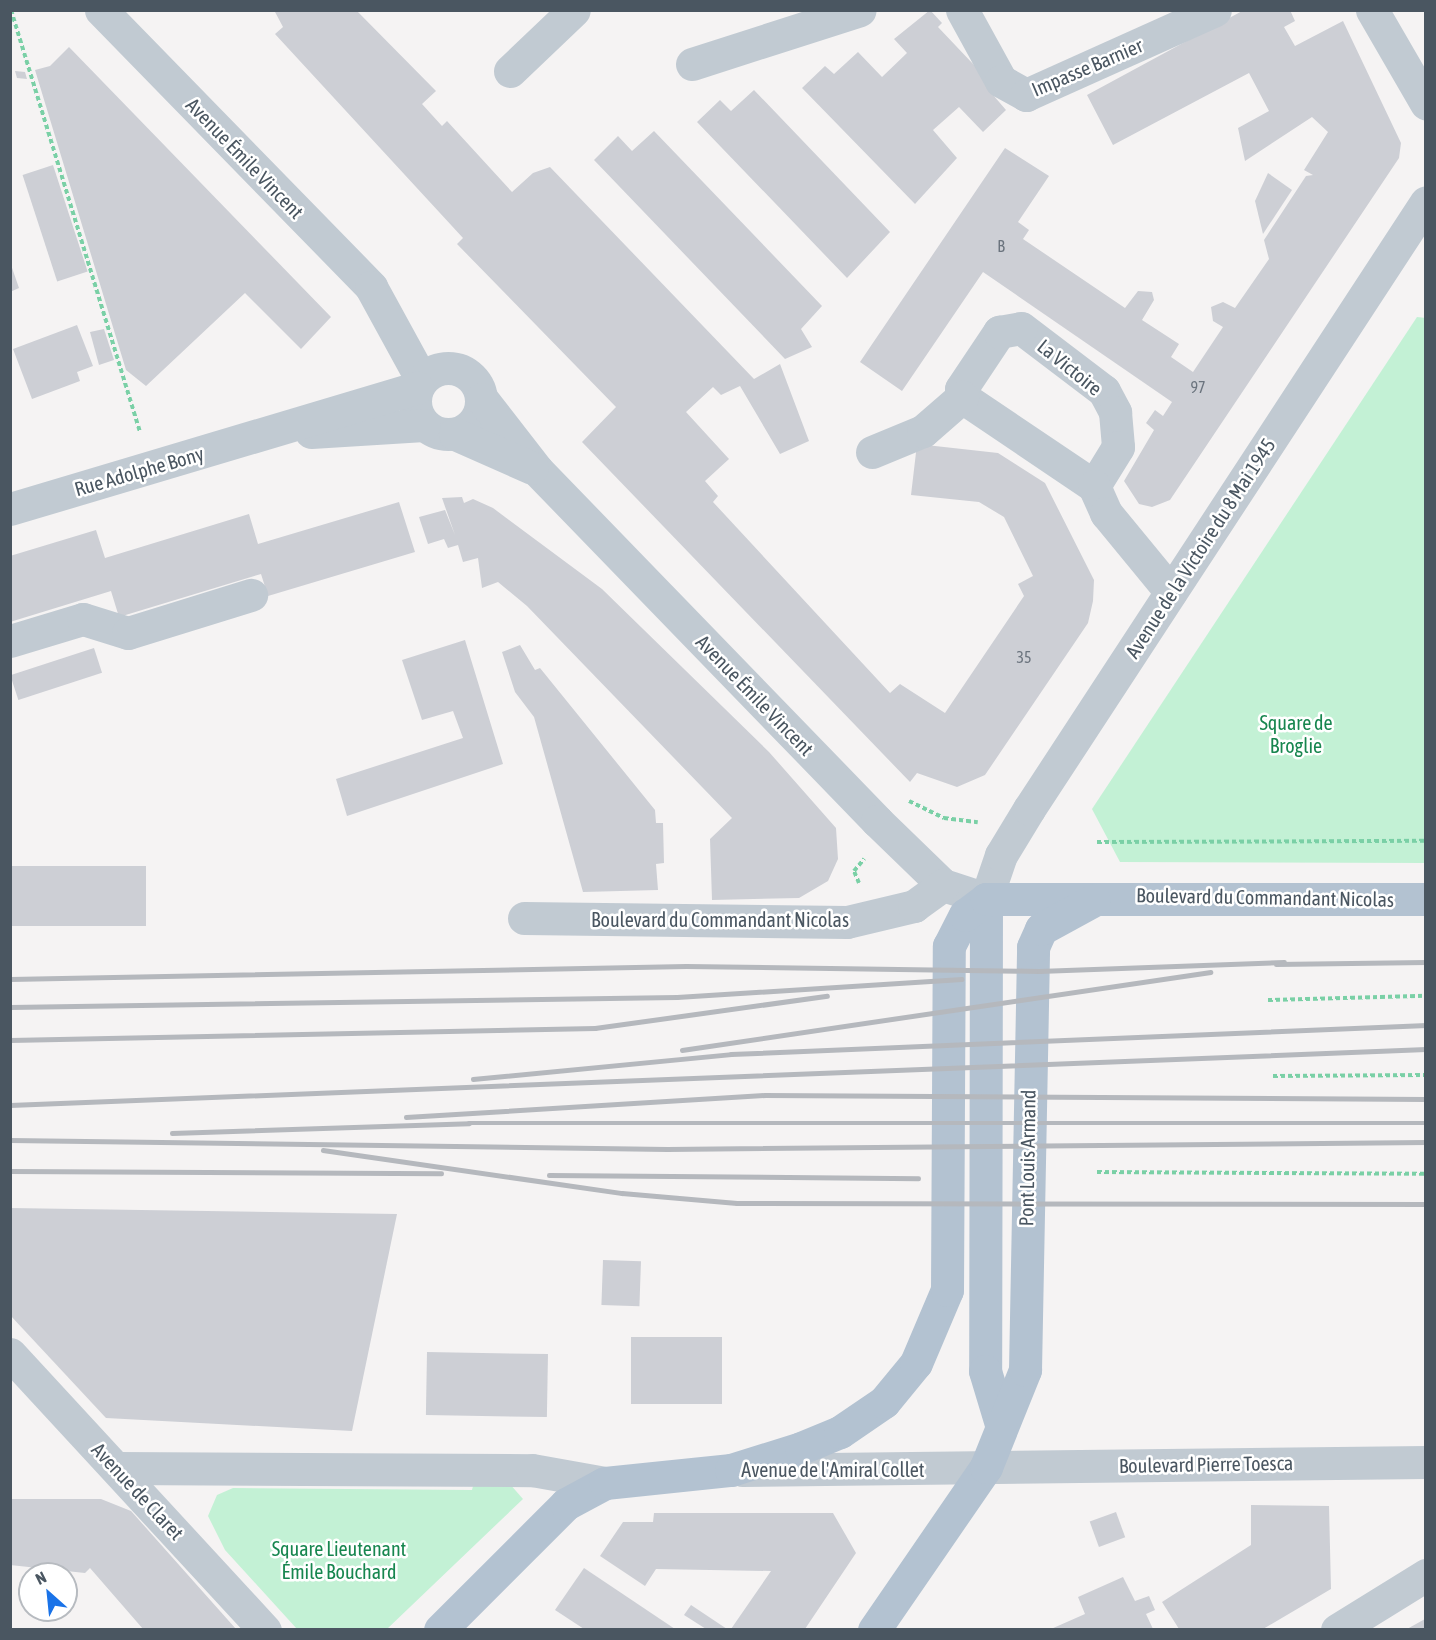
<!DOCTYPE html>
<meta charset="utf-8">
<style>
body{margin:0}
#map{position:relative;width:1436px;height:1640px;overflow:hidden;background:#f5f3f3;font-family:"Asap Condensed",sans-serif}
div>[style]{position:absolute}
[style*='--x']{left:calc(var(--x)*1px);top:calc(var(--y)*1px);width:calc(var(--w)*1px);rotate:calc(var(--a)*1deg)}
.green>*{inset:0;background:#c3f1d5}
.building>*{inset:0;background:#cdcfd5;transform-origin:0 0}
.path>*{height:4px;margin-top:-2px;transform-origin:0;background:repeating-linear-gradient(90deg,#7ad0a6 0 4.5px,transparent 0 7.5px)}
.minor>*{height:33px;margin:-16.5px;padding:0 16.5px;transform-origin:16.5px;border-radius:16.5px;background:#c1cad2}
.minor>.ring{margin:-16.5px;padding:0;box-sizing:content-box;background:none;border:33px solid #c1cad2;border-radius:50%}
.major>*{height:33px;margin:-16.5px;padding:0 16.5px;transform-origin:16.5px;border-radius:16.5px;background:#b3c2d1}
.rail>*{height:4.5px;margin:-2.25px;padding:0 2.25px;transform-origin:2.25px;border-radius:2.25px;background:#b5b8bd}
span{translate:-50% -50%;white-space:nowrap;text-align:center;line-height:1.15;-webkit-text-stroke:5px #fff;paint-order:stroke}
.number-label{font-size:16px;color:#6b747e}
.number-label span{-webkit-text-stroke-width:0}
.street-label{font-size:20px;color:#4a5661}
.park-label{font-size:20px;color:#17864f}
.frame{position:absolute;inset:0;border:12px solid #4a5661;pointer-events:none}
.north{position:absolute;left:18px;top:1562px;width:60px;height:60px;box-sizing:border-box;background:#fff;border:2px solid #b7bbc0;border-radius:50%;rotate:333deg;font-size:16px;font-weight:700;line-height:24px;text-align:center;color:#4a5661}
.north::after{content:'';display:block;margin:auto;width:21px;height:27px;background:#1a73e8;clip-path:polygon(50% 0,100% 100%,50% 72%,0 100%)}
</style>
<div id="map">
<div class="green">
<i style="clip-path:polygon(1417px 317px,1426px 318px,1425px 863px,1120px 862px,1092px 809px)"></i>
<i style="clip-path:polygon(475px 1478px,509px 1483px,523px 1499px,387px 1629px,297px 1629px,225px 1550px,208px 1516px,217px 1495px,233px 1488px,472px 1490px)"></i>
</div>
<div class="building">
<i style="clip-path:polygon(274px 10px,356px 10px,436px 91px,422px 104px,442px 126px,447px 121px,512px 192px,533px 173px,550px 167px,754px 379px,780px 364px,809px 441px,780px 454px,740px 386px,721px 395px,713px 387px,686px 412px,729px 459px,705px 481px,718px 496px,713px 502px,890px 693px,900px 684px,945px 713px,1024px 596px,1018px 584px,1033px 576px,1004px 517px,979px 502px,911px 495px,917px 444px,998px 453px,1045px 483px,1094px 580px,1093px 601px,1088px 623px,985px 775px,957px 787px,917px 773px,910px 782px,582px 442px,616px 407px,457px 244px,463px 238px,275px 34px,283px 27px)"></i>
<i style="clip-path:polygon(930px 10px,942px 23px,938px 27px,992px 84px,987px 88px,1006px 110px,983px 132px,959px 107px,933px 130px,957px 158px,915px 204px,802px 88px,825px 66px,834px 74px,858px 52px,882px 77px,907px 53px,894px 39px)"></i>
<i style="clip-path:polygon(1244px 10px,1290px 10px,1295px 21px,1284px 27px,1295px 46px,1343px 21px,1401px 143px,1399px 158px,1170px 500px,1152px 507px,1139px 504px,1124px 481px,1154px 430px,1146px 423px,1155px 410px,1163px 416px,1172px 402px,983px 272px,902px 391px,860px 362px,1005px 148px,1049px 176px,1018px 222px,1029px 230px,1023px 239px,1125px 308px,1138px 291px,1152px 292px,1154px 300px,1142px 320px,1179px 344px,1171px 357px,1193px 372px,1223px 327px,1213px 321px,1211px 307px,1223px 302px,1235px 308px,1269px 259px,1264px 240px,1306px 176px,1313px 175px,1304px 170px,1328px 132px,1312px 117px,1245px 161px,1238px 128px,1269px 111px,1249px 73px,1113px 145px,1087px 95px)"></i>
<i style="clip-path:polygon(69px 47px,331px 317px,301px 349px,245px 293px,146px 386px,126px 370px,35px 70px,50px 66px)"></i>
<i style="clip-path:polygon(15px 71px,25px 72px,27px 79px,17px 78px)"></i>
<i style="clip-path:polygon(754px 90px,890px 232px,847px 278px,697px 122px,720px 100px,731px 111px)"></i>
<i style="clip-path:polygon(654px 131px,822px 306px,801px 329px,812px 347px,785px 359px,594px 160px,618px 136px,632px 151px)"></i>
<i style="left:53px;top:165px;width:112px;height:32px;rotate:72deg"></i>
<i style="clip-path:polygon(1268px 173px,1292px 190px,1263px 234px,1255px 201px)"></i>
<i style="clip-path:polygon(10px 262px,19px 288px,10px 292px)"></i>
<i style="clip-path:polygon(77px 325px,93px 366px,77px 372px,80px 381px,32px 399px,13px 349px)"></i>
<i style="clip-path:polygon(104px 329px,114px 360px,99px 365px,90px 332px)"></i>
<i style="clip-path:polygon(462px 497px,464px 503px,473px 499px,493px 508px,602px 589px,769px 752px,836px 828px,838px 859px,828px 881px,799px 898px,712px 900px,710px 839px,732px 818px,527px 606px,498px 582px,482px 588px,478px 558px,463px 562px,458px 545px,448px 548px,444px 539px,428px 544px,419px 517px,445px 510px,455px 535px,442px 498px)"></i>
<i style="clip-path:polygon(399px 502px,415px 552px,268px 596px,261px 574px,119px 617px,111px 591px,10px 622px,10px 556px,96px 530px,105px 558px,249px 514px,258px 544px)"></i>
<i style="clip-path:polygon(465px 640px,503px 764px,347px 816px,336px 779px,463px 738px,453px 711px,422px 720px,402px 660px)"></i>
<i style="clip-path:polygon(520px 645px,535px 670px,540px 668px,655px 810px,656px 823px,663px 823px,664px 863px,656px 864px,658px 890px,583px 892px,534px 717px,515px 692px,502px 652px)"></i>
<i style="left:94px;top:648px;width:26px;height:88px;rotate:72deg"></i>
<i style="left:10px;top:866px;width:136px;height:60px"></i>
<i style="clip-path:polygon(10px 1208px,397px 1214px,352px 1431px,106px 1418px,10px 1315px)"></i>
<i style="left:603px;top:1260px;width:38px;height:45px;rotate:2deg"></i>
<i style="left:631px;top:1337px;width:91px;height:67px"></i>
<i style="left:427px;top:1352px;width:121px;height:63px;rotate:1deg"></i>
<i style="clip-path:polygon(10px 1499px,101px 1499px,131px 1511px,236px 1629px,143px 1629px,90px 1568px,85px 1573px,10px 1565px)"></i>
<i style="clip-path:polygon(1251px 1505px,1329px 1506px,1331px 1589px,1263px 1629px,1179px 1629px,1162px 1602px,1251px 1545px)"></i>
<i style="left:1116px;top:1512px;width:27px;height:28px;rotate:70deg"></i>
<i style="clip-path:polygon(654px 1513px,833px 1513px,856px 1553px,805px 1629px,731px 1629px,771px 1571px,656px 1569px,645px 1586px,600px 1556px,623px 1522px,653px 1522px)"></i>
<i style="clip-path:polygon(584px 1568px,675px 1629px,584px 1629px,555px 1610px)"></i>
<i style="clip-path:polygon(1123px 1577px,1135px 1601px,1149px 1596px,1155px 1610px,1146px 1614px,1153px 1629px,1051px 1629px,1085px 1614px,1078px 1597px)"></i>
<i style="clip-path:polygon(691px 1605px,727px 1629px,706px 1629px,684px 1615px)"></i>
<i style="clip-path:polygon(1425px 1619px,1425px 1629px,1407px 1629px)"></i>
</div>
<div class="path">
<i style="--x:11;--y:10;--w:441;--a:73"></i>
<i style="--x:909;--y:801;--w:39;--a:26"></i>
<i style="--x:944;--y:818;--w:34;--a:7"></i>
<i style="--x:1097;--y:842;--w:329;--a:-0.2"></i>
<i style="--x:859;--y:883;--w:13;--a:-113"></i>
<i style="--x:854;--y:871;--w:16;--a:-50"></i>
<i style="--x:1268;--y:1000;--w:158;--a:-1.5"></i>
<i style="--x:1273;--y:1076;--w:153;--a:-0.4"></i>
<i style="--x:1097;--y:1172;--w:329;--a:0.3"></i>
</div>
<div class="minor">
<i style="--x:101;--y:10;--w:387;--a:45.7"></i>
<i style="--x:371;--y:287;--w:106;--a:61.3"></i>
<i style="--x:962;--y:10;--w:81;--a:61.2"></i>
<i style="--x:1001;--y:81;--w:29;--a:29"></i>
<i style="--x:1026;--y:95;--w:207;--a:-24.2"></i>
<i style="--x:1372;--y:10;--w:108;--a:59.9"></i>
<i style="--x:692;--y:64;--w:176;--a:-17.8"></i>
<i style="--x:510;--y:71;--w:88;--a:-43.6"></i>
<i style="--x:1021;--y:328;--w:104;--a:37.2"></i>
<i style="--x:1104;--y:391;--w:24;--a:62"></i>
<i style="--x:1115;--y:412;--w:35;--a:85"></i>
<i style="--x:1118;--y:447;--w:46;--a:121.6"></i>
<i style="--x:1094;--y:486;--w:159;--a:-146"></i>
<i style="--x:962;--y:397;--w:8;--a:-97"></i>
<i style="--x:961;--y:389;--w:69;--a:-56.3"></i>
<i style="--x:999;--y:332;--w:22;--a:-10"></i>
<i class="ring" style="left:415px;top:368px;width:33px;height:33px"></i>
<i style="--x:482;--y:399;--w:90;--a:52.2"></i>
<i style="--x:537;--y:470;--w:489;--a:45.9"></i>
<i style="--x:877;--y:821;--w:92;--a:44.1"></i>
<i style="--x:943;--y:885;--w:45;--a:18"></i>
<i style="--x:986;--y:899;--w:46;--a:-71.2"></i>
<i style="--x:1001;--y:855;--w:54;--a:-58.7"></i>
<i style="--x:1029;--y:809;--w:725;--a:-56.81"></i>
<i style="--x:311;--y:432;--w:113;--a:-3.5"></i>
<i style="--x:455;--y:434;--w:84;--a:23.8"></i>
<i style="--x:872;--y:452;--w:55;--a:-22.4"></i>
<i style="--x:923;--y:431;--w:52;--a:-41.1"></i>
<i style="--x:1094;--y:486;--w:30;--a:66"></i>
<i style="--x:1106;--y:513;--w:102;--a:50.6"></i>
<i style="--x:10;--y:509;--w:425;--a:-16.6"></i>
<i style="--x:10;--y:641;--w:76;--a:-16.8"></i>
<i style="--x:83;--y:619;--w:47;--a:17.3"></i>
<i style="--x:128;--y:633;--w:129;--a:-17.2"></i>
<i style="--x:524;--y:918;--w:323;--a:0.7"></i>
<i style="--x:847;--y:922;--w:69;--a:-13.4"></i>
<i style="--x:914;--y:906;--w:36;--a:-36"></i>
<i style="--x:10;--y:1354;--w:376;--a:47.3"></i>
<i style="--x:117;--y:1468;--w:415;--a:0.3"></i>
<i style="--x:532;--y:1470;--w:74;--a:10.1"></i>
<i style="--x:742;--y:1470;--w:684;--a:-0.67"></i>
<i style="--x:1337;--y:1630;--w:105;--a:-31.7"></i>
</div>
<div class="major">
<i style="--x:986;--y:899;--w:472;--a:90.1"></i>
<i style="--x:985;--y:1371;--w:55;--a:73.2"></i>
<i style="--x:440;--y:1630;--w:178;--a:-45"></i>
<i style="--x:566;--y:1504;--w:44;--a:-28.3"></i>
<i style="--x:605;--y:1483;--w:127;--a:-5.9"></i>
<i style="--x:731;--y:1470;--w:73;--a:-17.4"></i>
<i style="--x:801;--y:1448;--w:42;--a:-22.3"></i>
<i style="--x:840;--y:1432;--w:53;--a:-34.3"></i>
<i style="--x:884;--y:1402;--w:50;--a:-50.6"></i>
<i style="--x:916;--y:1363;--w:79;--a:-67"></i>
<i style="--x:947;--y:1290;--w:344;--a:-89.7"></i>
<i style="--x:949;--y:946;--w:35;--a:-63"></i>
<i style="--x:965;--y:915;--w:26;--a:-37"></i>
<i style="--x:986;--y:899;--w:440;--a:0"></i>
<i style="--x:874;--y:1630;--w:198;--a:-55.5"></i>
<i style="--x:986;--y:1467;--w:105;--a:-68.1"></i>
<i style="--x:1025;--y:1370;--w:423;--a:-88.9"></i>
<i style="--x:1033;--y:947;--w:20;--a:-66"></i>
<i style="--x:1041;--y:929;--w:60;--a:-28.7"></i>
</div>
<div class="rail">
<i style="--x:1276;--y:964;--w:150;--a:-0.8"></i>
<i style="--x:10;--y:979;--w:676;--a:-1.1"></i>
<i style="--x:686;--y:966;--w:353;--a:0.8"></i>
<i style="--x:1039;--y:971;--w:245;--a:-2.1"></i>
<i style="--x:10;--y:1007;--w:667;--a:-0.86"></i>
<i style="--x:677;--y:997;--w:285;--a:-3.6"></i>
<i style="--x:10;--y:1040;--w:585;--a:-1.18"></i>
<i style="--x:595;--y:1028;--w:234;--a:-7.9"></i>
<i style="--x:682;--y:1050;--w:534;--a:-8.4"></i>
<i style="--x:473;--y:1079;--w:259;--a:-5.5"></i>
<i style="--x:731;--y:1054;--w:696;--a:-2.39"></i>
<i style="--x:10;--y:1105;--w:1417;--a:-2.26"></i>
<i style="--x:406;--y:1117;--w:360;--a:-3.5"></i>
<i style="--x:765;--y:1095;--w:661;--a:0.35"></i>
<i style="--x:172;--y:1133;--w:297;--a:-1.9"></i>
<i style="--x:469;--y:1123;--w:957;--a:0"></i>
<i style="--x:10;--y:1140;--w:657;--a:0.78"></i>
<i style="--x:667;--y:1149;--w:759;--a:-0.53"></i>
<i style="--x:323;--y:1150;--w:302;--a:8.2"></i>
<i style="--x:622;--y:1193;--w:115;--a:5"></i>
<i style="--x:737;--y:1203;--w:689;--a:0.08"></i>
<i style="--x:10;--y:1171;--w:431;--a:0.3"></i>
<i style="--x:549;--y:1175;--w:369;--a:0.5"></i>
</div>
<div class="number-label">
<span style="left:1001px;top:246px">B</span>
<span style="left:1198px;top:387px">97</span>
<span style="left:1024px;top:657px">35</span>
</div>
<div class="street-label">
<span style="left:1087px;top:67px;rotate:-23deg">Impasse Barnier</span>
<span style="left:245px;top:158px;rotate:46deg">Avenue Émile Vincent</span>
<span style="left:1070px;top:367px;rotate:39deg">La Victoire</span>
<span style="left:139px;top:471px;rotate:-16deg">Rue Adolphe Bony</span>
<span style="left:1200px;top:548px;rotate:-57deg">Avenue de la Victoire du 8 Mai 1945</span>
<span style="left:755px;top:695px;rotate:46deg">Avenue Émile Vincent</span>
<span style="left:1265px;top:897px;rotate:1deg">Boulevard du Commandant Nicolas</span>
<span style="left:720px;top:919px">Boulevard du Commandant Nicolas</span>
<span style="left:1027px;top:1158px;rotate:-89deg">Pont Louis Armand</span>
<span style="left:1206px;top:1464px;rotate:-1deg">Boulevard Pierre Toesca</span>
<span style="left:833px;top:1469px">Avenue de l'Amiral Collet</span>
<span style="left:138px;top:1491px;rotate:47deg">Avenue de Claret</span>
</div>
<div class="park-label">
<span style="left:1296px;top:734px">Square de<br>Broglie</span>
<span style="left:339px;top:1560px">Square Lieutenant<br>Émile Bouchard</span>
</div>
<div class="frame"></div>
<div class="north">N</div>
</div>
